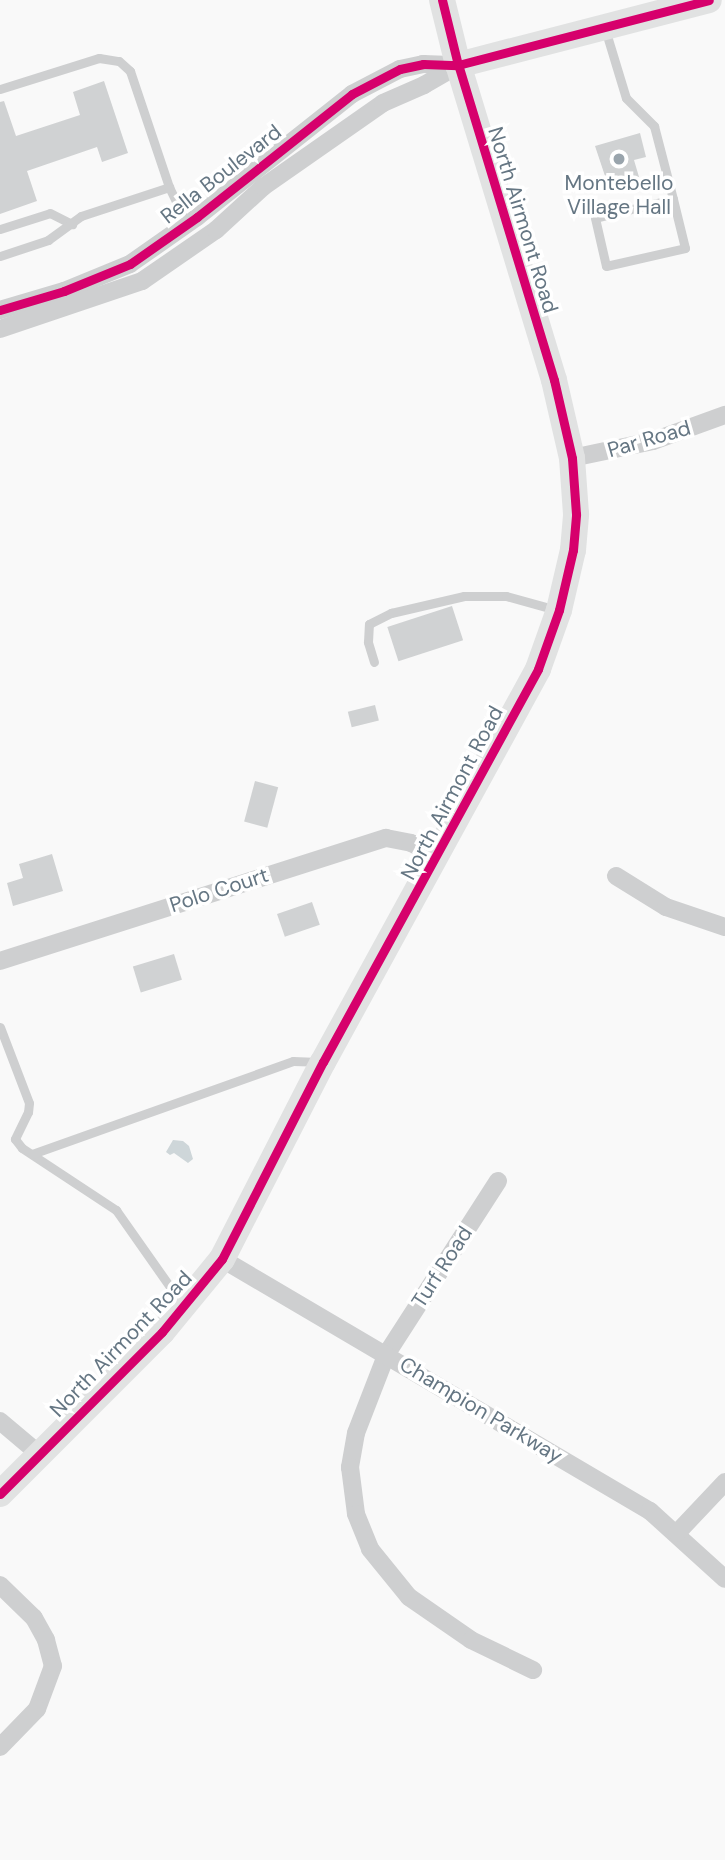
<!DOCTYPE html>
<style>
body{margin:0}
#map{position:relative;width:725px;height:1860px;overflow:hidden;background:#f9f9f9;font-family:"DM Sans",sans-serif}
div>[style]{position:absolute}
[style*='--x']{left:calc(var(--x)*1px);top:calc(var(--y)*1px);width:calc(var(--w)*1px);rotate:calc(var(--a)*1deg)}
.water>*{inset:0;background:#ced6d9}
.building>*{inset:0;background:#d0d2d3;transform-origin:0 0}
.lane>*{height:9px;margin:-4.5px;padding:0 4.5px;transform-origin:4.5px;border-radius:4.5px;background:#cecfd0}
.street>*{height:18px;margin:-9px;padding:0 9px;transform-origin:9px;border-radius:9px;background:#cecfd0}
.secondary>*{height:26px;margin:-13px;padding:0 13px;transform-origin:13px;border-radius:13px;background:#e1e2e2}
.cycleway>*{height:9px;margin:-4.5px;padding:0 4.5px;transform-origin:4.5px;border-radius:4.5px;background:#d6006c}
.dots>*{width:19px;height:19px;translate:-50% -50%;box-sizing:border-box;border:4px solid #fff;border-radius:50%}
span{translate:-50% -50%;white-space:nowrap;text-align:center;line-height:1.15;-webkit-text-stroke:7px #fff;paint-order:stroke}
.street-label{font-size:21px;color:#657683}
.poi-label{font-size:21px;color:#657683}
</style>
<div id="map">
<div class="water">
<i style="clip-path:polygon(173px 1140px,183px 1141px,189px 1146px,193px 1159px,188px 1163px,174px 1153px,170px 1155px,166px 1152px)"></i>
</div>
<div class="building">
<i style="clip-path:polygon(104px 81px,128px 153px,102px 162px,97px 147px,27px 171px,37px 201px,0 214px,0 102px,4px 101px,16px 136px,80px 115px,73px 92px)"></i>
<i style="clip-path:polygon(640px 133px,646px 157px,634px 160px,639px 177px,608px 185px,595px 146px)"></i>
<i style="left:452px;top:606px;width:36px;height:68px;rotate:72deg"></i>
<i style="left:375px;top:705px;width:16px;height:28px;rotate:76deg"></i>
<i style="left:255px;top:781px;width:24px;height:42px;rotate:15deg"></i>
<i style="clip-path:polygon(52px 854px,63px 891px,13px 906px,7px 883px,23px 878px,19px 864px)"></i>
<i style="left:312px;top:902px;width:24px;height:37px;rotate:71deg"></i>
<i style="left:174px;top:954px;width:27px;height:43px;rotate:73deg"></i>
</div>
<div class="lane">
<i style="--x:605;--y:29;--w:72;--a:73.1"></i>
<i style="--x:626;--y:98;--w:40;--a:45"></i>
<i style="--x:654;--y:126;--w:75;--a:75.4"></i>
<i style="--x:673;--y:199;--w:80;--a:166.3"></i>
<i style="--x:595;--y:218;--w:49;--a:77.1"></i>
<i style="--x:606;--y:266;--w:81;--a:-12.8"></i>
<i style="--x:685;--y:248;--w:50;--a:-103.8"></i>
<i style="--x:0;--y:89;--w:104;--a:-17.4"></i>
<i style="--x:99;--y:58;--w:20;--a:9"></i>
<i style="--x:119;--y:61;--w:15;--a:42"></i>
<i style="--x:130;--y:71;--w:122;--a:71.4"></i>
<i style="--x:0;--y:229;--w:52;--a:-17.7"></i>
<i style="--x:50;--y:213;--w:25;--a:27"></i>
<i style="--x:0;--y:256;--w:51;--a:-18.4"></i>
<i style="--x:48;--y:240;--w:41;--a:-36"></i>
<i style="--x:81;--y:216;--w:93;--a:-18.2"></i>
<i style="--x:169;--y:187;--w:41;--a:64.1"></i>
<i style="--x:374;--y:662;--w:21;--a:-107"></i>
<i style="--x:368;--y:642;--w:18;--a:-87"></i>
<i style="--x:369;--y:624;--w:25;--a:-27"></i>
<i style="--x:391;--y:613;--w:75;--a:-13.1"></i>
<i style="--x:464;--y:596;--w:42;--a:0"></i>
<i style="--x:506;--y:596;--w:53;--a:15.4"></i>
<i style="--x:0;--y:1027;--w:81;--a:69.1"></i>
<i style="--x:29;--y:1103;--w:9;--a:96"></i>
<i style="--x:28;--y:1112;--w:30;--a:116"></i>
<i style="--x:15;--y:1139;--w:11;--a:52"></i>
<i style="--x:22;--y:1148;--w:113;--a:33.4"></i>
<i style="--x:116;--y:1210;--w:115;--a:54.9"></i>
<i style="--x:32;--y:1154;--w:277;--a:-19.6"></i>
<i style="--x:293;--y:1061;--w:25;--a:2"></i>
</div>
<div class="street">
<i style="--x:0;--y:310;--w:67;--a:-16.5"></i>
<i style="--x:64;--y:291;--w:71;--a:-22.2"></i>
<i style="--x:130;--y:264;--w:82;--a:-35"></i>
<i style="--x:197;--y:217;--w:198;--a:-38.4"></i>
<i style="--x:352;--y:94;--w:54;--a:-27.5"></i>
<i style="--x:400;--y:69;--w:24;--a:-12"></i>
<i style="--x:423;--y:64;--w:35;--a:2"></i>
<i style="--x:0;--y:329;--w:150;--a:-18.7"></i>
<i style="--x:142;--y:281;--w:90;--a:-34.6"></i>
<i style="--x:216;--y:230;--w:64;--a:-42.5"></i>
<i style="--x:263;--y:187;--w:146;--a:-35"></i>
<i style="--x:383;--y:103;--w:45;--a:-23.7"></i>
<i style="--x:424;--y:85;--w:39;--a:-30"></i>
<i style="--x:572;--y:458;--w:83;--a:-11.9"></i>
<i style="--x:653;--y:441;--w:77;--a:-19.9"></i>
<i style="--x:616;--y:876;--w:59;--a:31.8"></i>
<i style="--x:666;--y:907;--w:62;--a:18.7"></i>
<i style="--x:0;--y:961;--w:405;--a:-17.7"></i>
<i style="--x:386;--y:838;--w:25;--a:11"></i>
<i style="--x:411;--y:843;--w:30;--a:26"></i>
<i style="--x:498;--y:1181;--w:205;--a:122.8"></i>
<i style="--x:387;--y:1353;--w:86;--a:111.2"></i>
<i style="--x:356;--y:1433;--w:35;--a:100"></i>
<i style="--x:350;--y:1467;--w:47;--a:82.7"></i>
<i style="--x:356;--y:1514;--w:38;--a:68"></i>
<i style="--x:370;--y:1549;--w:62;--a:50.9"></i>
<i style="--x:409;--y:1597;--w:75;--a:34.7"></i>
<i style="--x:471;--y:1640;--w:69;--a:25.8"></i>
<i style="--x:222;--y:1259;--w:497;--a:30.5"></i>
<i style="--x:650;--y:1511;--w:101;--a:42.2"></i>
<i style="--x:0;--y:1421;--w:51;--a:40.2"></i>
<i style="--x:677;--y:1533;--w:70;--a:-46.7"></i>
<i style="--x:0;--y:1585;--w:47;--a:44.1"></i>
<i style="--x:34;--y:1618;--w:25;--a:61"></i>
<i style="--x:46;--y:1640;--w:27;--a:75"></i>
<i style="--x:53;--y:1666;--w:46;--a:110.4"></i>
<i style="--x:37;--y:1709;--w:53;--a:134.2"></i>
</div>
<div class="secondary">
<i style="--x:458;--y:65;--w:259;--a:-14.5"></i>
<i style="--x:0;--y:1494;--w:229;--a:-45"></i>
<i style="--x:162;--y:1332;--w:94;--a:-50.6"></i>
<i style="--x:222;--y:1259;--w:221;--a:-62.9"></i>
<i style="--x:323;--y:1062;--w:448;--a:-61.3"></i>
<i style="--x:538;--y:669;--w:63;--a:-70.4"></i>
<i style="--x:559;--y:610;--w:62;--a:-76.9"></i>
<i style="--x:573;--y:550;--w:36;--a:-85"></i>
<i style="--x:576;--y:514;--w:56;--a:-94.1"></i>
<i style="--x:572;--y:458;--w:80;--a:-103"></i>
<i style="--x:554;--y:380;--w:329;--a:-106.9"></i>
<i style="--x:458;--y:65;--w:67;--a:-103.8"></i>
</div>
<div class="cycleway">
<i style="--x:0;--y:310;--w:67;--a:-16.5"></i>
<i style="--x:64;--y:291;--w:71;--a:-22.2"></i>
<i style="--x:130;--y:264;--w:82;--a:-35"></i>
<i style="--x:197;--y:217;--w:198;--a:-38.4"></i>
<i style="--x:352;--y:94;--w:54;--a:-27.5"></i>
<i style="--x:400;--y:69;--w:24;--a:-12"></i>
<i style="--x:423;--y:64;--w:35;--a:2"></i>
<i style="--x:458;--y:65;--w:259;--a:-14.5"></i>
<i style="--x:0;--y:1494;--w:229;--a:-45"></i>
<i style="--x:162;--y:1332;--w:94;--a:-50.6"></i>
<i style="--x:222;--y:1259;--w:221;--a:-62.9"></i>
<i style="--x:323;--y:1062;--w:448;--a:-61.3"></i>
<i style="--x:538;--y:669;--w:63;--a:-70.4"></i>
<i style="--x:559;--y:610;--w:62;--a:-76.9"></i>
<i style="--x:573;--y:550;--w:36;--a:-85"></i>
<i style="--x:576;--y:514;--w:56;--a:-94.1"></i>
<i style="--x:572;--y:458;--w:80;--a:-103"></i>
<i style="--x:554;--y:380;--w:329;--a:-106.9"></i>
<i style="--x:458;--y:65;--w:67;--a:-103.8"></i>
</div>
<div class="dots">
<i style="left:619px;top:159px;background:#99a4ac"></i>
</div>
<div class="street-label">
<span style="left:221px;top:174px;rotate:-38deg">Rella Boulevard</span>
<span style="left:523px;top:220px;rotate:73deg">North Airmont Road</span>
<span style="left:649px;top:439px;rotate:-16deg">Par Road</span>
<span style="left:452px;top:793px;rotate:-62deg">North Airmont Road</span>
<span style="left:219px;top:890px;rotate:-18deg">Polo Court</span>
<span style="left:442px;top:1267px;rotate:-57deg">Turf Road</span>
<span style="left:121px;top:1344px;rotate:-46deg">North Airmont Road</span>
<span style="left:481px;top:1410px;rotate:31deg">Champion Parkway</span>
</div>
<div class="poi-label">
<span style="left:619px;top:195px">Montebello<br>Village Hall</span>
</div>
</div>
